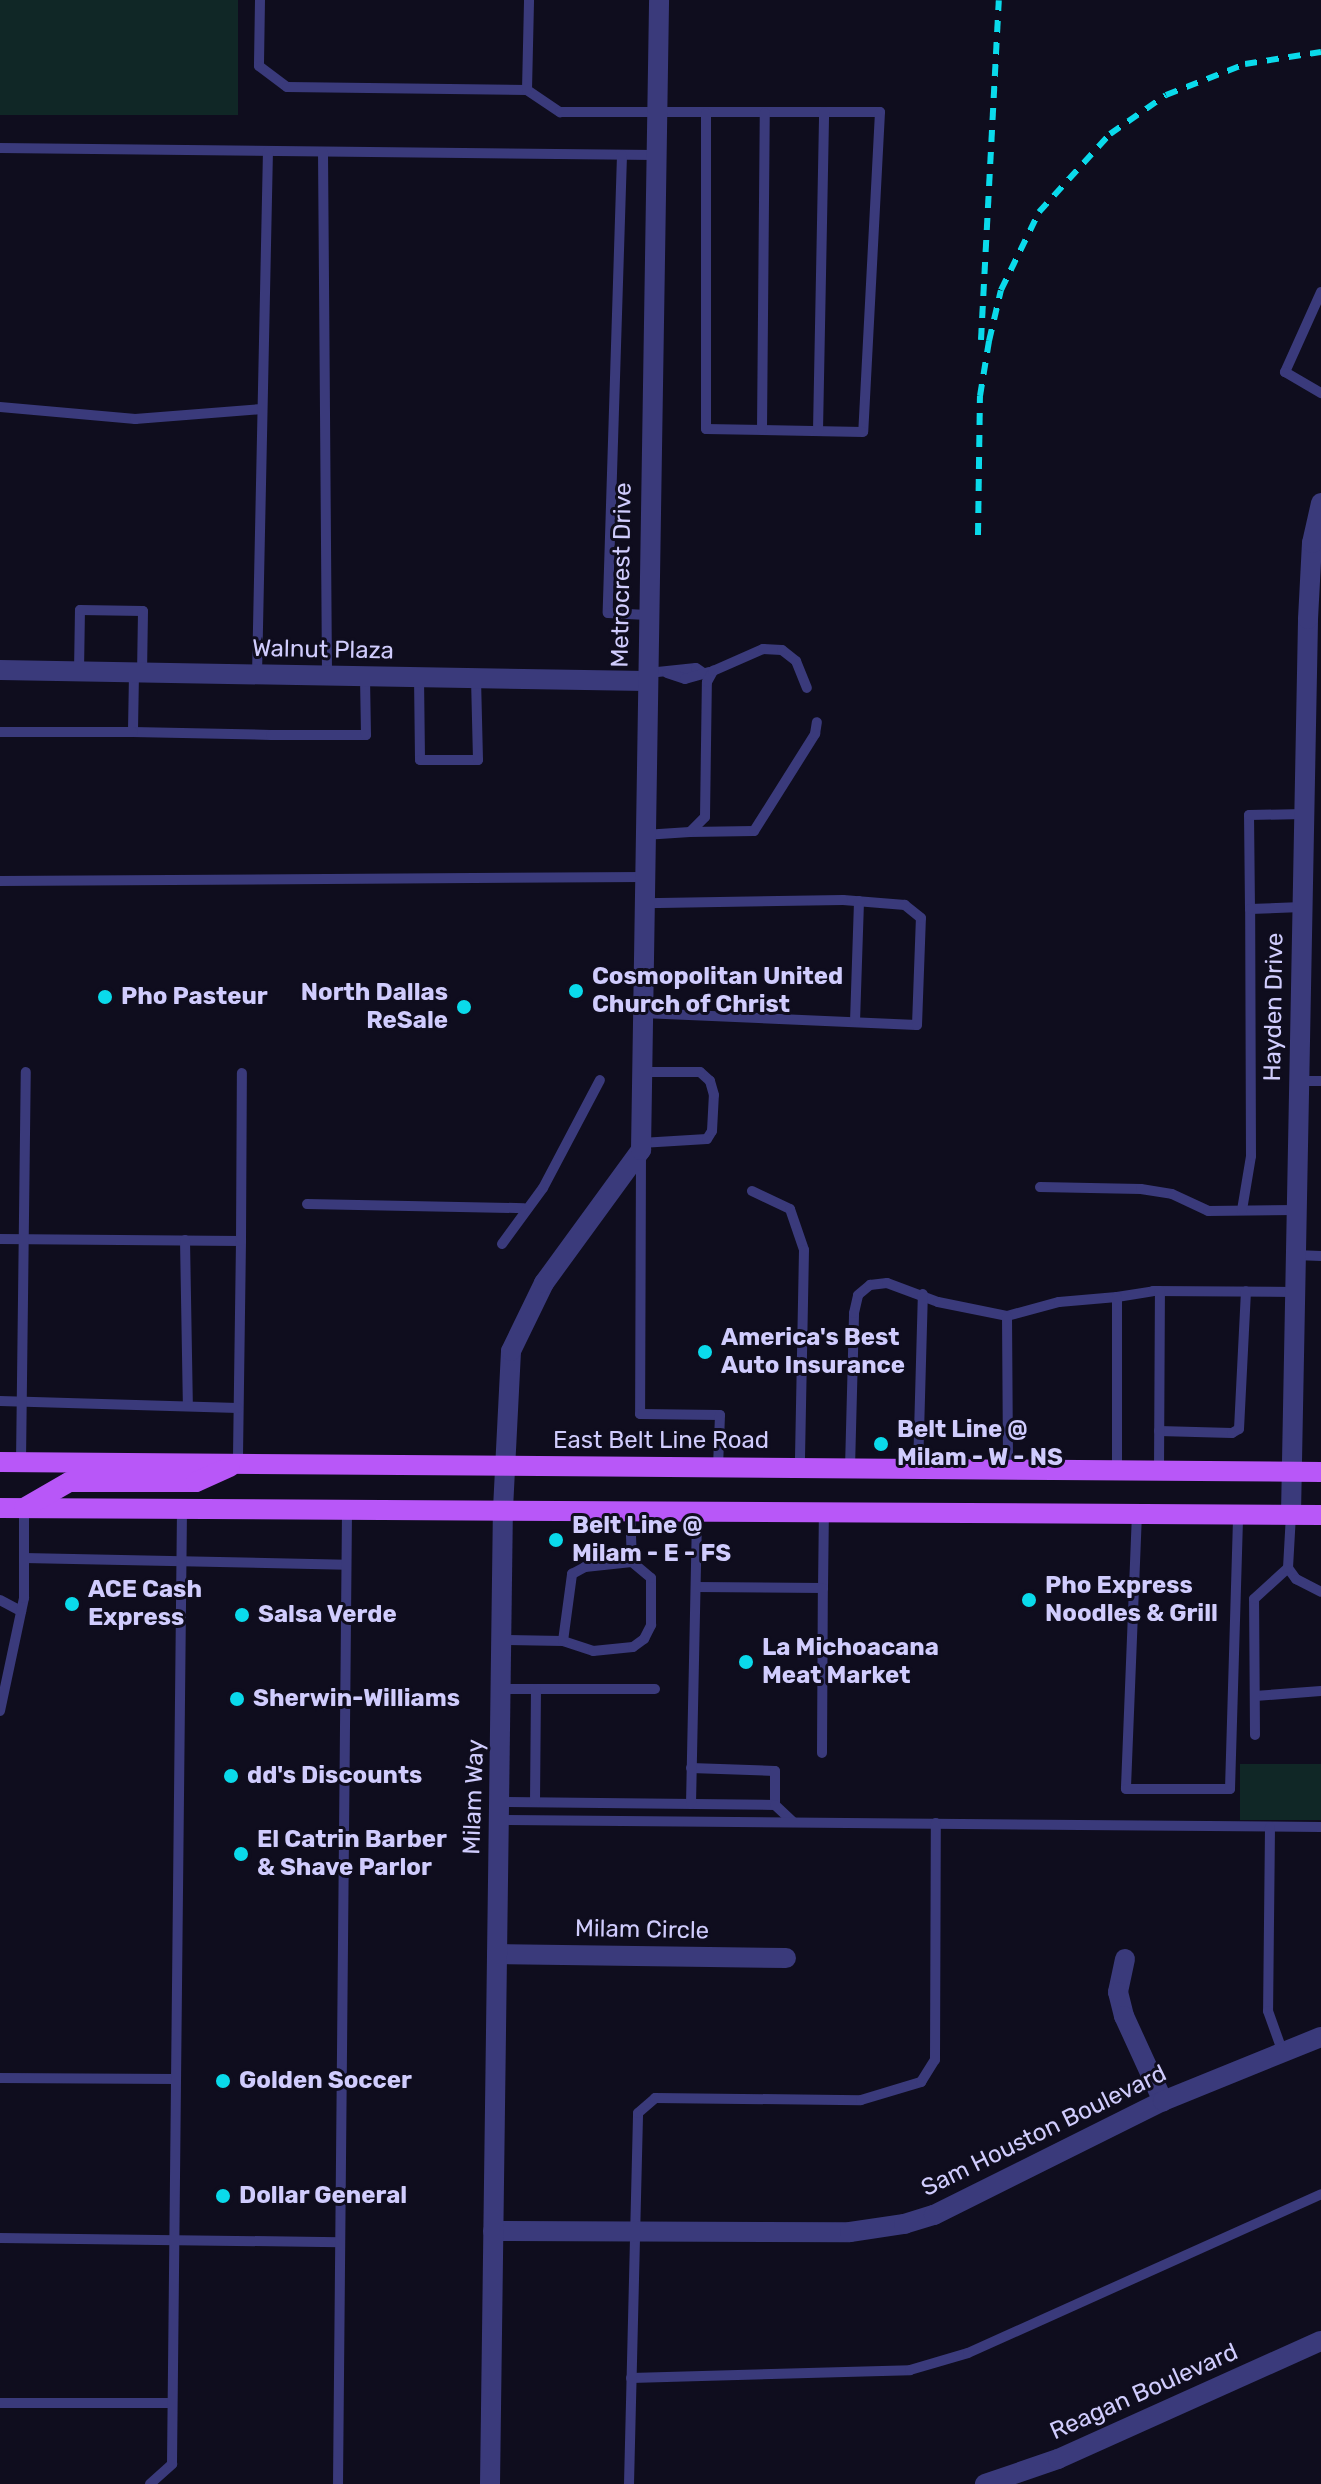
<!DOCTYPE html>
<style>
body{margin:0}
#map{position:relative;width:1321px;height:2484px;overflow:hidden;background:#0f0d1e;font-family:Rubik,sans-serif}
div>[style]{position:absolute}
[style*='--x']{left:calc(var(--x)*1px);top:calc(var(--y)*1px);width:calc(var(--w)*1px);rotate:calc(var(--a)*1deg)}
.green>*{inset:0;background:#102726;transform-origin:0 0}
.service>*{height:10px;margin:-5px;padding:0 5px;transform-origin:5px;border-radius:5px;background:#3a3a7b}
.minor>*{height:20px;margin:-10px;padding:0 10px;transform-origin:10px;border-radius:10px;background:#3a3a7b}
.primary>*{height:20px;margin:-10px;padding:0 10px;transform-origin:10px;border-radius:10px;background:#b857f8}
.rail>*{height:6px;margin-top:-3px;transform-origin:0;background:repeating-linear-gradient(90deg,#0adaeb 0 12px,transparent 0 22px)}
.dots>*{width:22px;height:22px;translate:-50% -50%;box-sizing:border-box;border:4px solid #0f0d1e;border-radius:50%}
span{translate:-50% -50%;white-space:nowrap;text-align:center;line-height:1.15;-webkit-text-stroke:6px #0f0d1e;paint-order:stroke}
.street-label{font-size:24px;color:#d0ccfd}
.poi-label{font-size:24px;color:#d0ccfd;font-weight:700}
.left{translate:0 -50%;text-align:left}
.right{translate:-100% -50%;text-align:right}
</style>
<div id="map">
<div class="green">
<i style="left:0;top:0;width:238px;height:115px"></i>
<i style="left:1240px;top:1764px;width:81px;height:56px"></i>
</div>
<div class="service">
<i style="--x:260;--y:0;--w:66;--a:90.9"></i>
<i style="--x:259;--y:66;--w:35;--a:37"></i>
<i style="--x:287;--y:87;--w:240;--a:0.7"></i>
<i style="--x:527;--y:90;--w:40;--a:34"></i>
<i style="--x:560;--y:112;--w:320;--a:0"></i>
<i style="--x:880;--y:112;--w:320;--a:93"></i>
<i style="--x:863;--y:432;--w:157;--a:-178.9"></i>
<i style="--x:706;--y:429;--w:316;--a:-90"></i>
<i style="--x:527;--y:90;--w:90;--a:-88.7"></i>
<i style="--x:0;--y:148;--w:655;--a:0.61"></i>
<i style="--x:323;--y:152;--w:524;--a:89.56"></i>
<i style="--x:622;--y:155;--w:458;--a:91.8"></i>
<i style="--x:608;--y:613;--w:39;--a:3"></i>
<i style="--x:1321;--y:292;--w:88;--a:114.2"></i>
<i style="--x:1285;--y:372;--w:42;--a:30.3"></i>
<i style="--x:0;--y:407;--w:136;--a:5.1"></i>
<i style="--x:135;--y:419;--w:127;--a:-4.5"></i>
<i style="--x:762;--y:430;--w:317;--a:-89.5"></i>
<i style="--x:818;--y:431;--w:319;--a:-88.9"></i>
<i style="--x:79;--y:672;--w:62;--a:-89.1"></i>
<i style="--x:80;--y:610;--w:63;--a:0.9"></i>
<i style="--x:143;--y:611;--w:62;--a:90.9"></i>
<i style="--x:134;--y:673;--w:59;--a:91"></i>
<i style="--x:133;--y:732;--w:138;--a:1.2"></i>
<i style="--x:271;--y:735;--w:95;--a:0"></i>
<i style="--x:366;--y:735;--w:59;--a:-91"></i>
<i style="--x:648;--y:673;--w:48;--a:-5.9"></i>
<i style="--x:696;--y:668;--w:7;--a:34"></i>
<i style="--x:667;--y:673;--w:19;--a:18"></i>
<i style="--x:685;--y:679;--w:25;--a:-16"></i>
<i style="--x:257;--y:675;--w:524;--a:-88.8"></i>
<i style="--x:419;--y:677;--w:83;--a:89.3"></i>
<i style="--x:420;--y:760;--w:58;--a:0"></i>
<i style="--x:478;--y:760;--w:82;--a:-91.4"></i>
<i style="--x:0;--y:732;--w:133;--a:0"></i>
<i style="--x:690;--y:832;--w:64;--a:-0.9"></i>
<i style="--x:754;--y:831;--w:115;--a:-57.8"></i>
<i style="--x:815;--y:734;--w:12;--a:-81"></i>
<i style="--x:644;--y:835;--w:46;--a:-3.7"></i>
<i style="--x:690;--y:832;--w:21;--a:-45"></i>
<i style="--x:705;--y:817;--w:135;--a:-89.2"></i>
<i style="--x:707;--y:682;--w:13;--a:-61"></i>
<i style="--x:713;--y:671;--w:55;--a:-23.7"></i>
<i style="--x:763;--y:649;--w:19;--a:3"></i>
<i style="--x:782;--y:650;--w:18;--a:38"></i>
<i style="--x:796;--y:661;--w:29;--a:68"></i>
<i style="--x:0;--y:881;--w:644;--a:-0.36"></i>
<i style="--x:1250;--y:909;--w:94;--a:-90.6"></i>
<i style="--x:1249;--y:815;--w:55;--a:-1"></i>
<i style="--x:642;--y:1013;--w:275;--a:2.5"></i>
<i style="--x:917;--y:1025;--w:107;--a:-87.9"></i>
<i style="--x:921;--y:918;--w:21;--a:-141"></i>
<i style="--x:905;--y:905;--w:62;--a:-175.4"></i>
<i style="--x:843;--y:900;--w:199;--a:179.1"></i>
<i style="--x:855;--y:1022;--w:121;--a:-88.1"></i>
<i style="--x:1299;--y:1081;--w:22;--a:0"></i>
<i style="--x:641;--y:1143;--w:66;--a:-3.5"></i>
<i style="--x:707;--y:1139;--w:9;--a:-58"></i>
<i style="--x:712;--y:1131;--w:36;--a:-87"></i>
<i style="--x:714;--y:1095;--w:15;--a:-106"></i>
<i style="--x:710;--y:1081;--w:13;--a:-138"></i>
<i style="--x:700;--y:1072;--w:58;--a:180"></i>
<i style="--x:641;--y:1155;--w:259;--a:90.2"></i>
<i style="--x:640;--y:1414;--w:80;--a:0.7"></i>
<i style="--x:720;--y:1415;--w:52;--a:92.2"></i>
<i style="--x:1040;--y:1187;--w:101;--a:1.1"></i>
<i style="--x:1141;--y:1189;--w:31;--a:9"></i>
<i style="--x:1172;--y:1194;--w:40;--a:25"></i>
<i style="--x:1208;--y:1211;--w:88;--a:-0.7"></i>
<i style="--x:752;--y:1191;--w:42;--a:25.3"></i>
<i style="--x:790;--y:1209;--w:43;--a:71.1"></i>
<i style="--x:804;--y:1250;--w:218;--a:91.1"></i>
<i style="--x:307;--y:1204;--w:217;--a:1.1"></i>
<i style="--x:1242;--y:1210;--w:55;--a:-80.5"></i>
<i style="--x:1251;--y:1156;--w:247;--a:-90.2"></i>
<i style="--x:1250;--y:909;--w:52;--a:-2.2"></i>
<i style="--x:0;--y:1239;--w:241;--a:0.5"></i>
<i style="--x:241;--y:1241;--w:222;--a:90.8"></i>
<i style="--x:185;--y:1240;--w:166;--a:89"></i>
<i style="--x:241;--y:1241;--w:168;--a:-89.7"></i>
<i style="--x:502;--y:1244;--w:69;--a:-53.8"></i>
<i style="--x:543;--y:1188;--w:122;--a:-62.2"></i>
<i style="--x:1295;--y:1255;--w:26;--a:2"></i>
<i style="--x:1117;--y:1297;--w:36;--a:-9"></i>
<i style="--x:1153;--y:1291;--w:141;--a:0.4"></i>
<i style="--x:1007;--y:1316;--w:54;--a:-15.1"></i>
<i style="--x:1059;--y:1302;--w:58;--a:-4.9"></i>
<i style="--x:1117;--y:1297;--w:173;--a:90"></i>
<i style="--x:0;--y:1401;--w:238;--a:1.7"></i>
<i style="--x:1159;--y:1431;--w:73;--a:1.6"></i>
<i style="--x:1232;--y:1433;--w:8;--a:-30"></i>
<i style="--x:1239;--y:1429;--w:138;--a:-87.1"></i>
<i style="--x:21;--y:1462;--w:390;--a:-89.3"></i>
<i style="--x:850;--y:1468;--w:155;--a:-88.5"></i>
<i style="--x:854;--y:1313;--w:18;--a:-77"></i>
<i style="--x:858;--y:1295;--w:16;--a:-40"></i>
<i style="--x:870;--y:1285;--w:17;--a:-7"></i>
<i style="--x:887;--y:1283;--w:54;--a:20.4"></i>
<i style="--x:938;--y:1302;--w:70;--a:11.5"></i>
<i style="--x:1007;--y:1316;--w:154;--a:89.6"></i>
<i style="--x:918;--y:1469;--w:175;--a:-88.4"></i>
<i style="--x:1159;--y:1471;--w:180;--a:-89.7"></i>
<i style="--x:1137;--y:1513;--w:276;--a:92.3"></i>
<i style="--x:1126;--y:1789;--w:104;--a:0"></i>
<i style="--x:1230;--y:1789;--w:275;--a:-88.3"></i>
<i style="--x:24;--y:1558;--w:322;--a:1.2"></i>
<i style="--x:1288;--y:1568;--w:14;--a:54"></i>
<i style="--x:1296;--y:1579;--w:28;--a:27"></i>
<i style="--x:696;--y:1587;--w:127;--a:0.5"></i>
<i style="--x:823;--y:1588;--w:77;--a:-89.3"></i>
<i style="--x:0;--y:1600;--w:24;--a:28"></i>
<i style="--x:503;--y:1640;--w:60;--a:1"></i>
<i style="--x:563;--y:1641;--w:32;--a:18"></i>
<i style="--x:593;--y:1651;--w:40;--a:-5.7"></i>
<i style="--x:633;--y:1647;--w:14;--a:-36"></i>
<i style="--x:644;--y:1639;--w:16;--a:-63"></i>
<i style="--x:651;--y:1625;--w:47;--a:-90"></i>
<i style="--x:651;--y:1578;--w:25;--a:-140"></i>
<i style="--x:632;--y:1562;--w:52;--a:-92.2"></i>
<i style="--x:563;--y:1641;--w:68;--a:-82.3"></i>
<i style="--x:572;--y:1574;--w:15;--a:-28"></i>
<i style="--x:585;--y:1567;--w:47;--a:-6.1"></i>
<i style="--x:503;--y:1689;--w:152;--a:0"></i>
<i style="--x:1255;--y:1696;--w:66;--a:-4.3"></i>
<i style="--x:0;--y:1711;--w:116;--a:-78"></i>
<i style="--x:24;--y:1598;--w:90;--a:-90"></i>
<i style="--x:1255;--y:1735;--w:136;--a:-90.4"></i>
<i style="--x:1254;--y:1599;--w:46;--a:-42.4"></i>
<i style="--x:1288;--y:1568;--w:54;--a:-86.8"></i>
<i style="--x:822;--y:1753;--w:165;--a:-89.7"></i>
<i style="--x:691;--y:1768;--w:84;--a:2"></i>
<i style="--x:775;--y:1771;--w:34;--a:90"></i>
<i style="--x:500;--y:1802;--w:275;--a:0.6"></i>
<i style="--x:775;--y:1805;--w:25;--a:43"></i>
<i style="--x:535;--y:1802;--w:113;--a:-89.5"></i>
<i style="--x:691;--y:1804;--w:294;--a:-88.8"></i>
<i style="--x:499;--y:1820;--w:822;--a:0.49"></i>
<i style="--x:1270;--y:1827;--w:184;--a:90.6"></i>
<i style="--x:1268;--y:2011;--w:45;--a:70.3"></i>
<i style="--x:0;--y:2078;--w:176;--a:0.3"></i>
<i style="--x:0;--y:2238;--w:340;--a:0.7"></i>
<i style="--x:631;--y:2378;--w:279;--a:-1.6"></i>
<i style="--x:910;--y:2370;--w:60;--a:-16.3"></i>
<i style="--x:968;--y:2353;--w:387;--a:-24.2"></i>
<i style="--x:0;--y:2403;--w:172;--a:0"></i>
<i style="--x:150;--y:2484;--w:30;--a:-42"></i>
<i style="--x:172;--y:2464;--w:954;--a:-89.4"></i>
<i style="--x:338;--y:2484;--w:974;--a:-89.47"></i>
<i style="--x:629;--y:2484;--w:371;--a:-88.6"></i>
<i style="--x:638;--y:2113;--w:23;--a:-41"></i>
<i style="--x:655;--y:2098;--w:206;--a:0.6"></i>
<i style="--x:861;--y:2100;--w:63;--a:-16.7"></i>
<i style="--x:921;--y:2082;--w:26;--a:-58"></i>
<i style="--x:935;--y:2060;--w:237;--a:-89.8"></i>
</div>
<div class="minor">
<i style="--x:0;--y:670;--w:646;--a:0.98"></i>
<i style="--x:1291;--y:1514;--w:895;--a:-88.91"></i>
<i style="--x:1308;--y:619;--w:76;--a:-87"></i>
<i style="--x:1312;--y:543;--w:41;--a:-77.3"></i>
<i style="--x:497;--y:1954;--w:289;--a:0.8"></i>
<i style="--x:1125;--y:1959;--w:34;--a:102"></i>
<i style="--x:1118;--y:1992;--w:25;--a:76"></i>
<i style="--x:1124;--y:2016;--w:94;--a:65.4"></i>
<i style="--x:493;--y:2231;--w:357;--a:0.2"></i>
<i style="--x:850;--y:2232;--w:55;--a:-8.4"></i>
<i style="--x:904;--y:2224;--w:31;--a:-17"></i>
<i style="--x:934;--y:2215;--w:256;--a:-26.5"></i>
<i style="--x:1163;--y:2101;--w:170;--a:-22.1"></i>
<i style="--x:490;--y:2484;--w:975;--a:-89.24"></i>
<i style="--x:503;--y:1509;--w:158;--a:-87.1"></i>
<i style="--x:511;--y:1351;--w:76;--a:-64.1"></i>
<i style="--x:544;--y:1283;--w:165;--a:-53.9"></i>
<i style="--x:641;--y:1150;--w:1150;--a:-89.1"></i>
<i style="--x:985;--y:2484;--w:77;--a:-18.9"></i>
<i style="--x:1058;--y:2459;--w:288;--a:-24.2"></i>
</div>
<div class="primary">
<i style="--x:0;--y:1462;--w:1321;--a:0.43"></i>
<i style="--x:0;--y:1508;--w:1321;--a:0.3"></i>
<i style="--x:24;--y:1508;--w:52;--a:-30"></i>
<i style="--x:69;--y:1482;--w:127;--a:0"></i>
<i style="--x:196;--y:1482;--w:37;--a:-24"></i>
</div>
<div class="rail">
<i style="--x:981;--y:340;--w:340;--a:-87"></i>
<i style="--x:978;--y:535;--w:139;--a:-89.2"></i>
<i style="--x:980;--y:396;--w:56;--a:-80.7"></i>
<i style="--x:989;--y:341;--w:52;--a:-76.8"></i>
<i style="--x:1001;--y:290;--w:87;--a:-64"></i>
<i style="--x:1039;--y:212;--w:105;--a:-47.7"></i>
<i style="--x:1110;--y:134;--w:68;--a:-34.9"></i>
<i style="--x:1166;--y:95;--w:85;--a:-21.4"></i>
<i style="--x:1245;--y:64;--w:77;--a:-9"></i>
</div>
<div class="dots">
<i style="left:576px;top:991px;background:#0adaeb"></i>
<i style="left:105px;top:997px;background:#0adaeb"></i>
<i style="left:464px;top:1007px;background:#0adaeb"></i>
<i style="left:705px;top:1352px;background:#0adaeb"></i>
<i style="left:881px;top:1444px;background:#0adaeb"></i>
<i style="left:556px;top:1540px;background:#0adaeb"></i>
<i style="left:1029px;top:1600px;background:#0adaeb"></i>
<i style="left:72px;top:1604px;background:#0adaeb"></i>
<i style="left:242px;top:1615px;background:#0adaeb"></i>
<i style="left:746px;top:1662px;background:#0adaeb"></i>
<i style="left:237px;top:1699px;background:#0adaeb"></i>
<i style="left:231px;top:1776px;background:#0adaeb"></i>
<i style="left:241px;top:1854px;background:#0adaeb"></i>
<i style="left:223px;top:2081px;background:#0adaeb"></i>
<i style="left:223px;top:2196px;background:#0adaeb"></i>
</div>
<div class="street-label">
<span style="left:622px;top:575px;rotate:-89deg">Metrocrest Drive</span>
<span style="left:323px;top:650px;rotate:1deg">Walnut Plaza</span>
<span style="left:1274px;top:1007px;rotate:-89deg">Hayden Drive</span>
<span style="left:661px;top:1441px">East Belt Line Road</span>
<span style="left:474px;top:1797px;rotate:-88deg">Milam Way</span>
<span style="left:642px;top:1930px;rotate:1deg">Milam Circle</span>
<span style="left:1044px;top:2131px;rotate:-26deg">Sam Houston Boulevard</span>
<span style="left:1144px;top:2392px;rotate:-24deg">Reagan Boulevard</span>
</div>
<div class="poi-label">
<span class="left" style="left:592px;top:991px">Cosmopolitan United<br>Church of Christ</span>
<span class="right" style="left:448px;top:1007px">North Dallas<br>ReSale</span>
<span class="left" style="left:121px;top:997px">Pho Pasteur</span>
<span class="left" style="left:721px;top:1352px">America's Best<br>Auto Insurance</span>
<span class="left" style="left:897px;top:1444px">Belt Line @<br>Milam - W - NS</span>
<span class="left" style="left:572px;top:1540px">Belt Line @<br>Milam - E - FS</span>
<span class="left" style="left:1045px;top:1600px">Pho Express<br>Noodles &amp; Grill</span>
<span class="left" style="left:88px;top:1604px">ACE Cash<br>Express</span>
<span class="left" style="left:258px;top:1615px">Salsa Verde</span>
<span class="left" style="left:762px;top:1662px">La Michoacana<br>Meat Market</span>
<span class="left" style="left:253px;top:1699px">Sherwin-Williams</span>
<span class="left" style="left:247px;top:1776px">dd's Discounts</span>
<span class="left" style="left:257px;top:1854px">El Catrin Barber<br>&amp; Shave Parlor</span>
<span class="left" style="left:239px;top:2081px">Golden Soccer</span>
<span class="left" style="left:239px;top:2196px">Dollar General</span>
</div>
</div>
